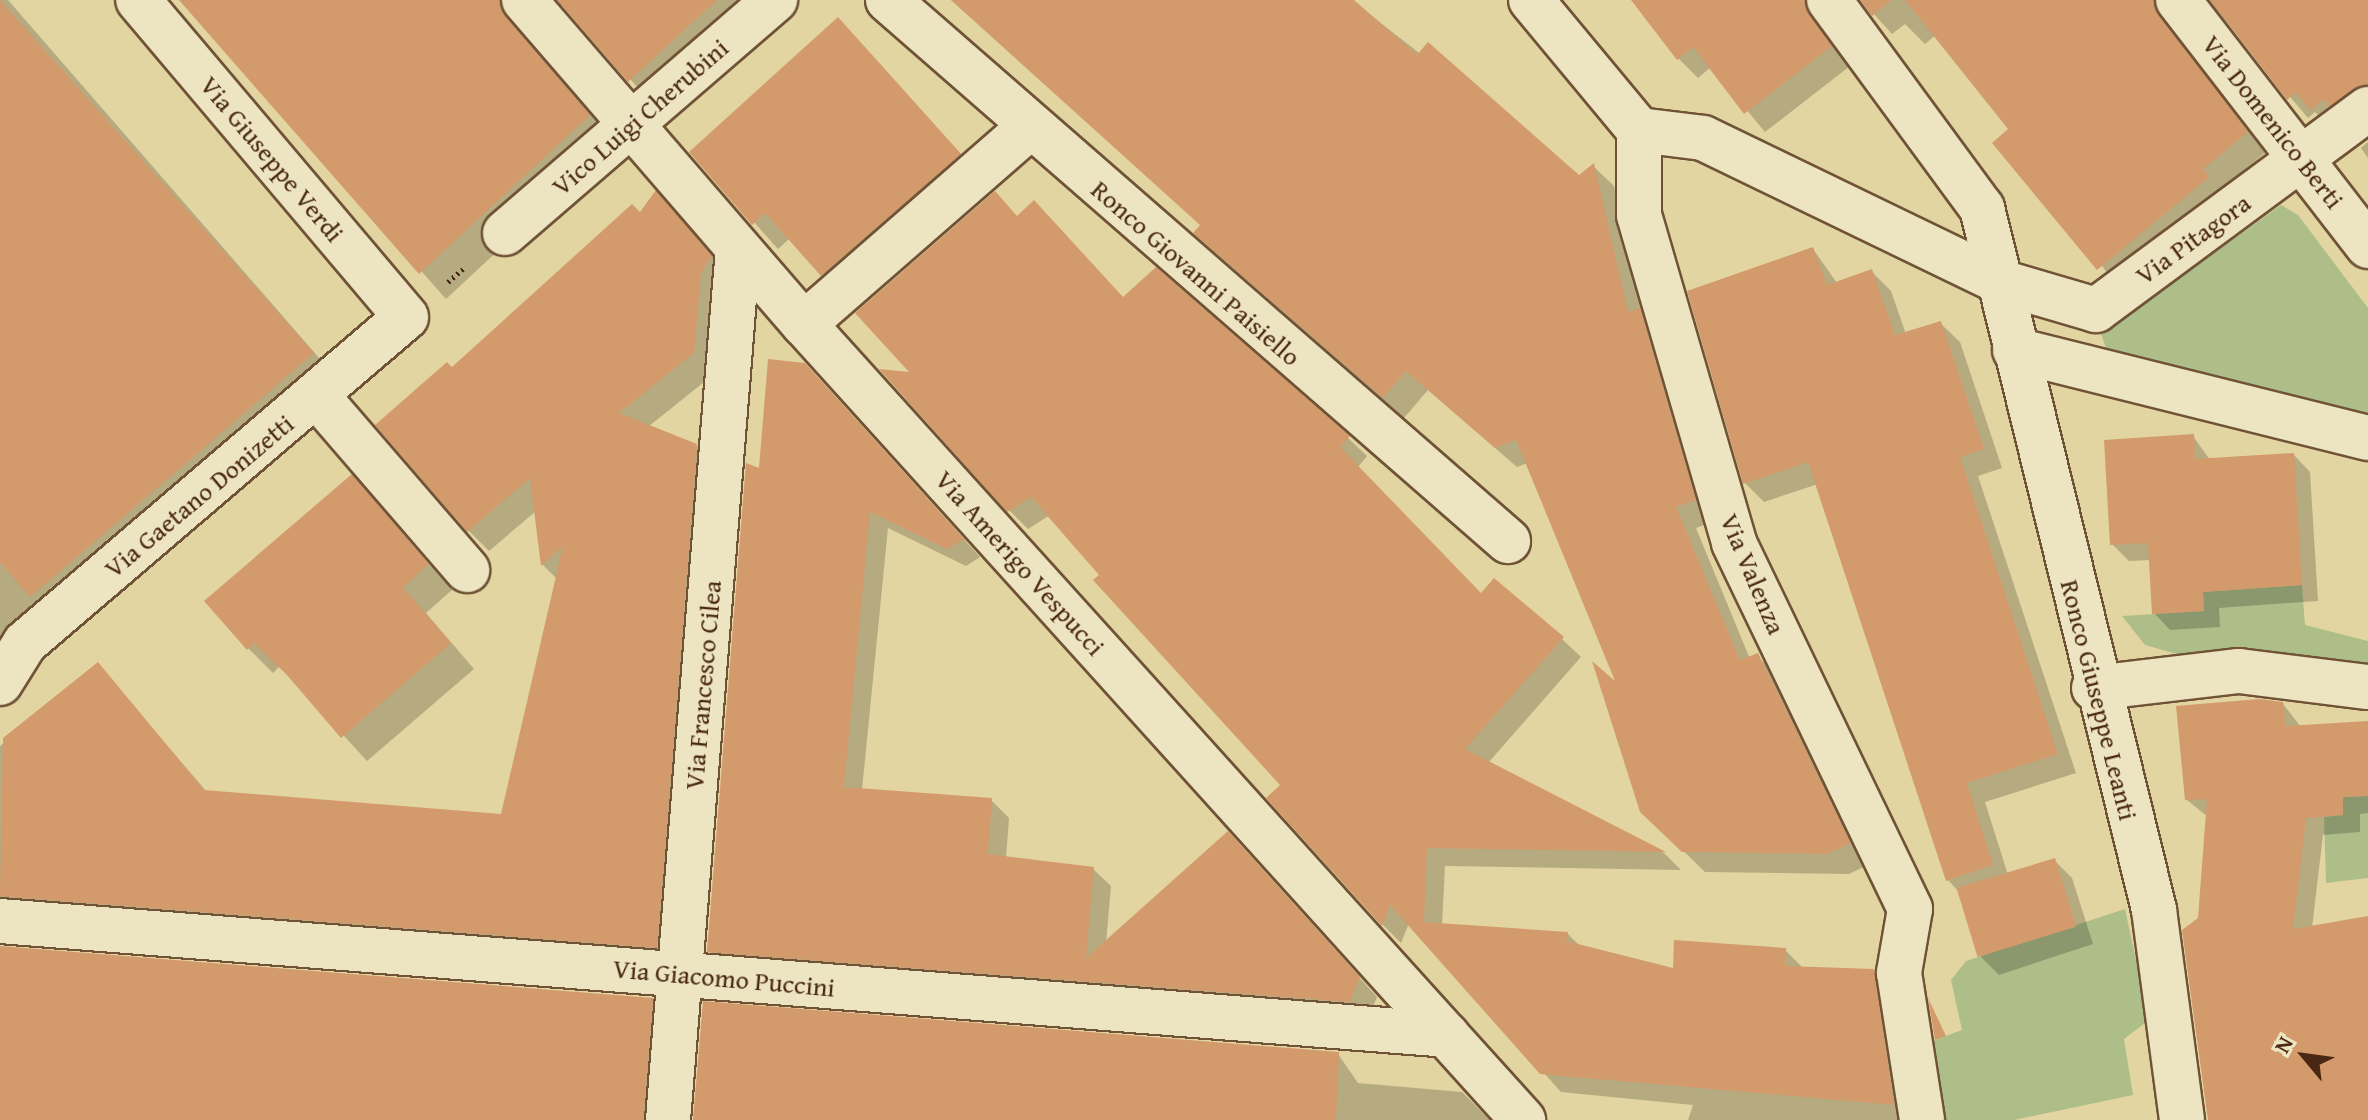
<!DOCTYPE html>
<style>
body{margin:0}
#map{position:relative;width:2368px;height:1120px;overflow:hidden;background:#e3d5a1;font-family:"Gentium Book Plus",serif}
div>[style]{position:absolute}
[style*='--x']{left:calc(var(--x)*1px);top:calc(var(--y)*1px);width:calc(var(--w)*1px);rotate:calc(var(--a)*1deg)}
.green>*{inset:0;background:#aebe89}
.shadow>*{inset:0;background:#0003}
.building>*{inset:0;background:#d39a6c;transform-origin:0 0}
.path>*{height:5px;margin-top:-2.5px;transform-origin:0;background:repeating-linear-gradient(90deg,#492813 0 2px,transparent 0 6px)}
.roads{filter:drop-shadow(2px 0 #705336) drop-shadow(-2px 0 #705336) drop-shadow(0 2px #705336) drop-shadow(0 -2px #705336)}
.street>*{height:44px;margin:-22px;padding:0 22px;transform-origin:22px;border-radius:22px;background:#ede4c2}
span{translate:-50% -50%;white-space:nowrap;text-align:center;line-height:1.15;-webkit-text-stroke:6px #ede4c2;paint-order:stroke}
.street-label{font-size:26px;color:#492813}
.north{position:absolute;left:2264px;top:1016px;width:80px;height:80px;-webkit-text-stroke:6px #ede4c2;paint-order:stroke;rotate:299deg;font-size:22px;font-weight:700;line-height:32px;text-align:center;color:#492813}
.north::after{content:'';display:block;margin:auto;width:28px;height:36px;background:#492813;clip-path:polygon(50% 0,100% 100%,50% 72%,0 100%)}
</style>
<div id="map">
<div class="green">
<i style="clip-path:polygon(2281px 205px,2298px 215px,2368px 308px,2368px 418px,2108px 353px,2101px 334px)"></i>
<i style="clip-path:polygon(2302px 585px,2305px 625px,2368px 641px,2368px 670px,2191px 658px,2145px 645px,2122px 616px,2204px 611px,2203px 592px)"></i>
<i style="clip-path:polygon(2368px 796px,2368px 878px,2326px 883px,2324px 817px,2343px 815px,2343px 797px)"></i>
<i style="clip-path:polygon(2125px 909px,2149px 1020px,2124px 1039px,2133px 1095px,2014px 1120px,1940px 1120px,1929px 1042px,1962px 1030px,1951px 980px,1966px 961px)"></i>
</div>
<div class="shadow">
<i style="clip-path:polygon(0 0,8px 0,333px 374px,0 677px)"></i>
<i style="clip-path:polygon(181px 0,772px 0,655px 107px,566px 7px,547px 1px,526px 20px,530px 44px,615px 142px,446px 299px)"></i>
<i style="clip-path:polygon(951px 0,1351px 0,1579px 177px,1593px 166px,1614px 186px,1644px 315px,1660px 331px,1715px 521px,1696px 528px,1750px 659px,1757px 656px,1778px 676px,1870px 864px,1849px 874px,1705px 872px,1664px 832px,1620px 688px,1528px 463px,1517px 467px,1428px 390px,1404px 418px,1216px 253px,1195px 233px,1202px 226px)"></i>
<i style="clip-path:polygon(1634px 0,1833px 0,1823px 24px,1850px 66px,1765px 132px,1711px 67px,1698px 78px,1678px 58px)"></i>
<i style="clip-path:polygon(1861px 0,2181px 0,2172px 25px,2266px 152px,2221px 189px,2227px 197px,2117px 288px,2011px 129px,1936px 35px,1925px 44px,1905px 24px,1892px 34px)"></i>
<i style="clip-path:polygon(2208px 0,2368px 0,2368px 111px,2331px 129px,2315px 112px,2308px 118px)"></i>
<i style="clip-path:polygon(871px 54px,984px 180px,848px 299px,790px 238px,778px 249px,692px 153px)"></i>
<i style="clip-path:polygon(2368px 142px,2368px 158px,2361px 148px)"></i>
<i style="clip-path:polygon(676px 214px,732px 278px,714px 374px,648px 427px,696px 445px,717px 466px,677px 967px,0 928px,0 746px,98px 665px,207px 792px,502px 816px,558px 580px,543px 565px,536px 511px,489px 551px,469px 531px,452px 370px,641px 215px)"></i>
<i style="clip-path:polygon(1018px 218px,1124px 299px,1348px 438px,1367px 456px,1358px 467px,1482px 595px,1562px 639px,1581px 657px,1488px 763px,1664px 853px,1681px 870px,1445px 866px,1442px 925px,1568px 934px,1580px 946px,1675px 970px,1785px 950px,1803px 968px,1873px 971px,1893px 990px,1913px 1120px,1688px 1120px,1693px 1105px,1561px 1092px,1409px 923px,1401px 943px,1383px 925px,1269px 798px,1283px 785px,1050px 515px,1028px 529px,1009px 510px,914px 375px)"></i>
<i style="clip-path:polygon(1813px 249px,1837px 283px,1871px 271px,1891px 291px,1906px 334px,1940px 323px,1960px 342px,2002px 468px,1978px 476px,2076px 773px,1985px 802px,2008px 875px,2054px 860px,2072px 878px,2093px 944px,1999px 975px,1981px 957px,1960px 893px,1948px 880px,1818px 484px,1764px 502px,1745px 483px)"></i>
<i style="clip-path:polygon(823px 383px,980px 557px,966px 566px,888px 528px,862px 790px,991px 800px,1009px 818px,1006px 858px,1093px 869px,1111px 886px,1106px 943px,1246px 852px,1377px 997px,1368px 1019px,727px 969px,709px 951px,761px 471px)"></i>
<i style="clip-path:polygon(2193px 436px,2210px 460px,2294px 455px,2310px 472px,2318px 601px,2219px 608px,2220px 627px,2170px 630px,2154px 613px,2151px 560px,2129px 561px,2112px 544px)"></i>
<i style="clip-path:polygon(351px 477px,452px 590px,426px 613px,474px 669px,367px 761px,280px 666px,273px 673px,248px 648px)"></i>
<i style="clip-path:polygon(2283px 704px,2301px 727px,2368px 723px,2368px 813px,2360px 814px,2360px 832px,2323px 835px,2312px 928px,2368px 918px,2368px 1120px,2210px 1120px,2200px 919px,2208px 817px,2187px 800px)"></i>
<i style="clip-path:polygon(0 948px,652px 999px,673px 1020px,665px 1120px,0 1120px)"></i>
<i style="clip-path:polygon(1338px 1054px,1358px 1083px,1462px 1092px,1490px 1120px,695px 1120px)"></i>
</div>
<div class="building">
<i style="clip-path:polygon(0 0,314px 353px,30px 597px,0 562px)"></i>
<i style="clip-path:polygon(179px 0,500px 0,505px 16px,590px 115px,419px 274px)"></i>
<i style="clip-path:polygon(557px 0,717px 0,628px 82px)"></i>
<i style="clip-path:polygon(951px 0,1354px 0,1417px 55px,1428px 42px,1579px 175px,1594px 163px,1628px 312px,1640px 308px,1696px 500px,1676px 507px,1740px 660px,1758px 653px,1851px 843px,1827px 854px,1682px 852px,1640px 812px,1592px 661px,1615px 681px,1516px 440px,1495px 448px,1406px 371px,1383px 398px,1193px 233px,1200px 225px)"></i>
<i style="clip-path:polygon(1631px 0,1804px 0,1832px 46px,1744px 114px,1693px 47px,1677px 60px)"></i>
<i style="clip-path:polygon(1860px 0,1892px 0,1872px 16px)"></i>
<i style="clip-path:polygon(1905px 0,2154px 0,2248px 132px,2203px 169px,2209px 177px,2097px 270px,1992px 143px,2008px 129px)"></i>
<i style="clip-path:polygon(2210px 0,2368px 0,2368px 84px,2329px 107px,2324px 99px,2310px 110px,2296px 92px,2287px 100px)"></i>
<i style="clip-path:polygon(838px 17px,961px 154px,821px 276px,765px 213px,752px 225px,689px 152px)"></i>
<i style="clip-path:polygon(656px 190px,712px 256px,701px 273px,694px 353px,619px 413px,697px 444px,657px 948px,0 896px,3px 738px,98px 662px,204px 790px,501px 814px,563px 546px,541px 566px,530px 478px,467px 532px,375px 425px,447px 362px,452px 367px,632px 204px,640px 212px)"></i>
<i style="clip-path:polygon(995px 191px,1017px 216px,1034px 200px,1123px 297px,1156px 267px,1350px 436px,1340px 447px,1481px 593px,1494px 578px,1564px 637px,1465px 749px,1666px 852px,1427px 848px,1424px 922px,1568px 932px,1566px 941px,1673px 968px,1674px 940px,1786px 948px,1785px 966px,1874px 969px,1894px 1105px,1540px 1074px,1390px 905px,1382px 926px,1266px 798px,1280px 785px,1093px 580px,1099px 575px,1031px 497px,1007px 512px,879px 369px,909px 372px,855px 313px)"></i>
<i style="clip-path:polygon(1813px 247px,1827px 285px,1872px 269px,1895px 335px,1941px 321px,1984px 449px,1960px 457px,2058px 754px,1967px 783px,1993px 865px,1946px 881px,1808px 462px,1743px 484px,1687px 291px)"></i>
<i style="clip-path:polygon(768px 359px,805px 363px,964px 539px,947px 549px,870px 512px,844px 787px,992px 798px,988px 854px,1094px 867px,1086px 958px,1228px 831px,1360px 977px,1350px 1002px,707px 952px,746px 463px,759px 468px)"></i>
<i style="clip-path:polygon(2194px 434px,2195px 459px,2294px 453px,2302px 585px,2203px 592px,2204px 611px,2152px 614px,2148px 543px,2110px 545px,2104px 440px)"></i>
<i style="clip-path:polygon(352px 474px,429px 564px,403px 587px,451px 643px,341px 738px,287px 675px,254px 643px,247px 650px,204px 601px)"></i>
<i style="clip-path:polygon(2259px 699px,2283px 702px,2286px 726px,2368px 721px,2368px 796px,2343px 797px,2343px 815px,2306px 818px,2293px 929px,2368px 916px,2368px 1120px,2208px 1120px,2182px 930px,2198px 918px,2207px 799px,2185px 800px,2176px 706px)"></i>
<i style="left:2055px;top:858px;width:72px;height:103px;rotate:73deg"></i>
<i style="clip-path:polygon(0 946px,653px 998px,643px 1120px,0 1120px)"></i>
<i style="clip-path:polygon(1928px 998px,1946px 1036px,1935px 1040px)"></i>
<i style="clip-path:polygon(703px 1001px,1339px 1052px,1336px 1120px,693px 1120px)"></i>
</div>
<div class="path">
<i style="--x:448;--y:282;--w:21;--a:-41"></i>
</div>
<div class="roads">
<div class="street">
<i style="--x:524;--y:0;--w:428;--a:49.2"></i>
<i style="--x:804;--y:324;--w:1073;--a:47.91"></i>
<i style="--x:888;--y:0;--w:823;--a:41.11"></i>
<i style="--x:1531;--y:0;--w:169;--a:50.3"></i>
<i style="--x:1639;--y:130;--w:85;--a:90"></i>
<i style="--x:1639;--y:215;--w:341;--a:73.8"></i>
<i style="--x:1734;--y:543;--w:406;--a:64.3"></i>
<i style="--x:1910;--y:909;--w:65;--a:99.8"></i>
<i style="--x:1899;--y:973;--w:149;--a:81.1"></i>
<i style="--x:1829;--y:0;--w:258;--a:53.7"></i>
<i style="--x:1982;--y:208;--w:723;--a:76.23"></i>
<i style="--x:2154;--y:910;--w:212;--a:82.4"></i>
<i style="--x:2178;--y:0;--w:311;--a:52.3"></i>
<i style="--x:1639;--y:130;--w:64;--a:7.1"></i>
<i style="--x:1703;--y:138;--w:331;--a:25.8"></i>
<i style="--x:2001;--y:282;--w:99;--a:16.4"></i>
<i style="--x:2096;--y:310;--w:338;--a:-36.5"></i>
<i style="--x:505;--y:233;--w:357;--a:-40.8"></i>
<i style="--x:804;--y:324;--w:298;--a:-41.1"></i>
<i style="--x:2015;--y:350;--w:364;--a:14"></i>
<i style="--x:317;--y:396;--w:230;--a:49.2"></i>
<i style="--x:0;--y:683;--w:47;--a:-58"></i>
<i style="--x:25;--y:643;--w:501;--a:-40.55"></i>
<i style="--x:406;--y:317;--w:415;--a:-130.2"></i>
<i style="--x:2094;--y:688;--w:146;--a:-6.7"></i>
<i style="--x:2239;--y:671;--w:130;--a:7.1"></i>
<i style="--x:0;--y:921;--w:1451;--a:4.5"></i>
<i style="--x:668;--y:1120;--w:874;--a:-85.41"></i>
</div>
</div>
<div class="street-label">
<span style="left:640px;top:117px;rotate:-41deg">Vico Luigi Cherubini</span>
<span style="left:2273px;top:122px;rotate:52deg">Via Domenico Berti</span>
<span style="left:272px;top:159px;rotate:50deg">Via Giuseppe Verdi</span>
<span style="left:2193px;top:239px;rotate:-36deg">Via Pitagora</span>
<span style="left:1196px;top:273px;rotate:41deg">Ronco Giovanni Paisiello</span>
<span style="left:199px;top:496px;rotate:-40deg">Via Gaetano Donizetti</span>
<span style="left:1020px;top:563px;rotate:48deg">Via Amerigo Vespucci</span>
<span style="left:1753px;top:574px;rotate:67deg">Via Valenza</span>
<span style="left:703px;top:685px;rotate:-85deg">Via Francesco Cilea</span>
<span style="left:2099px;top:700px;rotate:76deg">Ronco Giuseppe Leanti</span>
<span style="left:724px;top:978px;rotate:5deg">Via Giacomo Puccini</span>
</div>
<div class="north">N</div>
</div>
